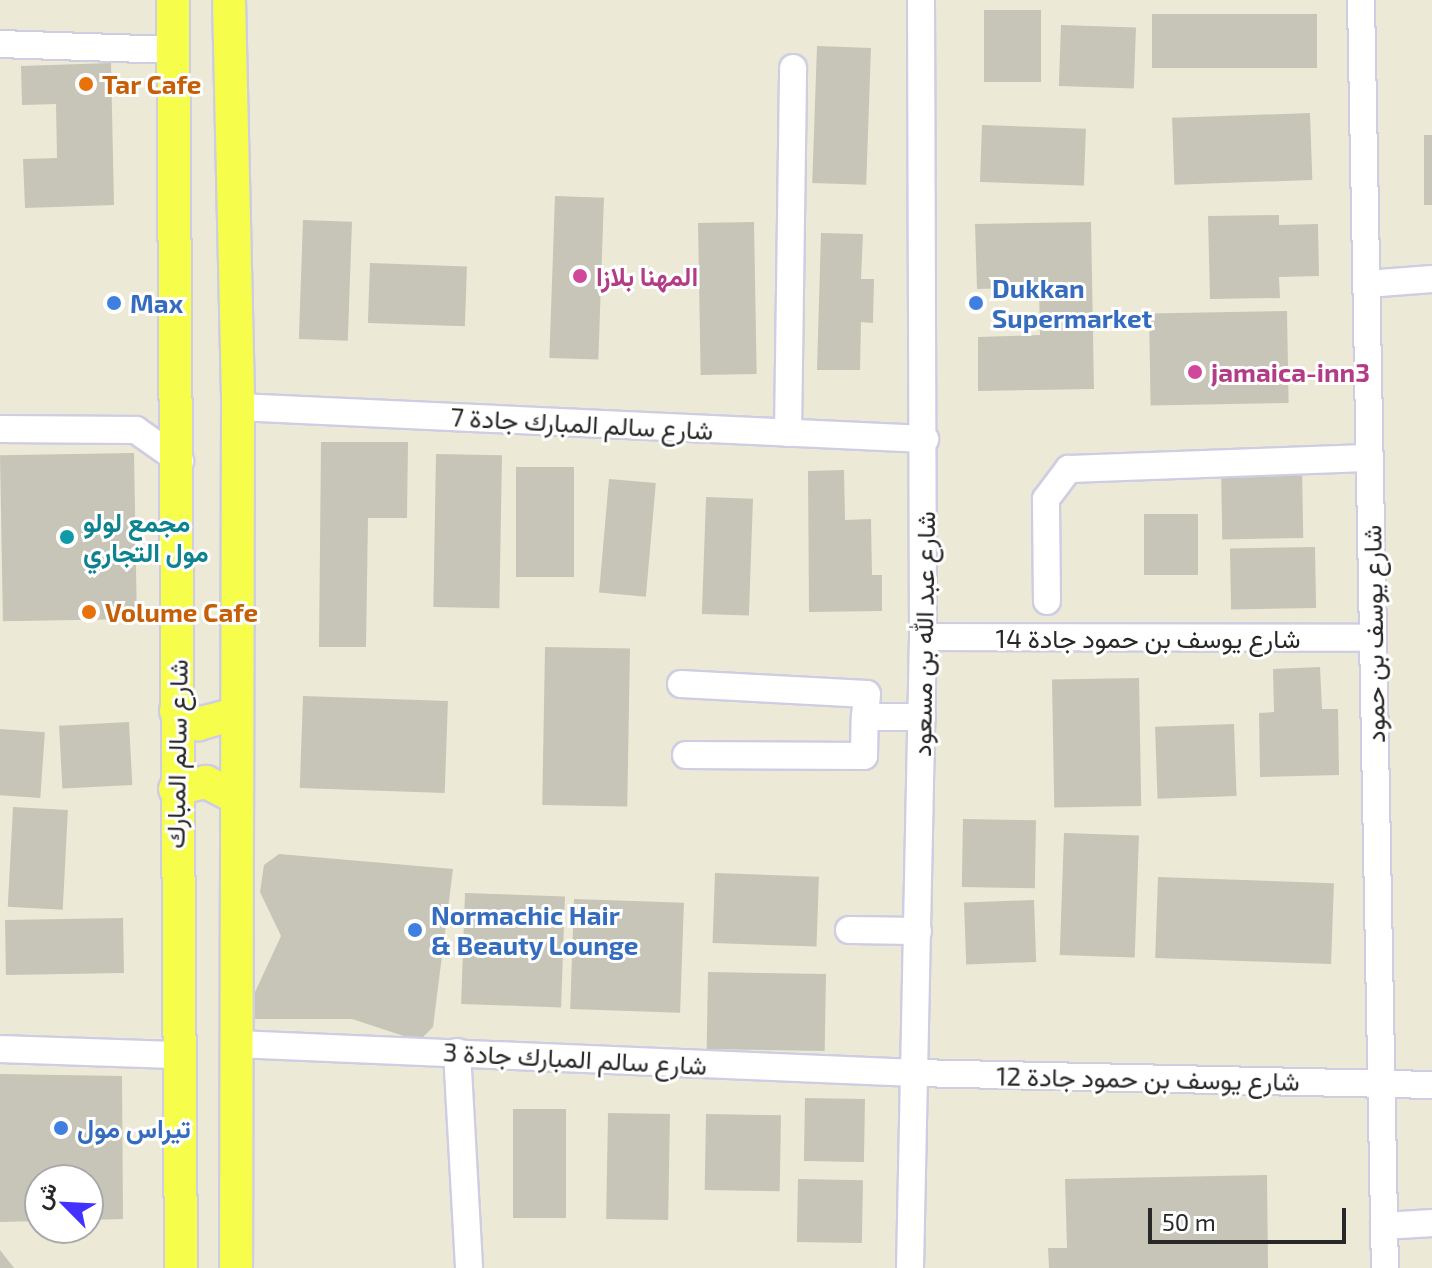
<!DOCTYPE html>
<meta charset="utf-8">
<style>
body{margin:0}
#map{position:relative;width:1432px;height:1268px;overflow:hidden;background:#ece9d7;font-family:"Exo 2",Vazirmatn,sans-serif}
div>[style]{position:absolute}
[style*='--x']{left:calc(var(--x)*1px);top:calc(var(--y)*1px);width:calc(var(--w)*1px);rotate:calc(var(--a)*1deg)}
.building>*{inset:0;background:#c7c5b7;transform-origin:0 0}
.roads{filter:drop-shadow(2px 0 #cecde3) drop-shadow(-2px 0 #cecde3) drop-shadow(0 2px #cecde3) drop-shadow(0 -2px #cecde3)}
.minor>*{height:26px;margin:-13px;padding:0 13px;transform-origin:13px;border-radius:13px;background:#fff}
.major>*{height:32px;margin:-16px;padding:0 16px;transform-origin:16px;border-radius:16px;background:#f6fd4b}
.dots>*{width:22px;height:22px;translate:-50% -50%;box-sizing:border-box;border:4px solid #fff;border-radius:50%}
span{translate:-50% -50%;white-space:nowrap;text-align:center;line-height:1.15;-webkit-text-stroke:6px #fff;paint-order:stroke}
.food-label{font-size:26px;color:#c56008;font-weight:700}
.left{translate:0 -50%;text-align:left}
.hotel-label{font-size:26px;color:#b23c85;font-weight:700}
.shop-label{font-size:26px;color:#366cbe;font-weight:700}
.street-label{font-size:26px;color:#282828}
.culture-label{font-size:26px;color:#0d838f;font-weight:700}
.north{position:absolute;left:24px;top:1164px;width:80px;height:80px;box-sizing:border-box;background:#fff;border:2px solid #a9a9a9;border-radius:50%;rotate:294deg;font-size:22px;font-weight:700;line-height:32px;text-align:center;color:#282828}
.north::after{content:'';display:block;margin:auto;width:28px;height:36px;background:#4231ff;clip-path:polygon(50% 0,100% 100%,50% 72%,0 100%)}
.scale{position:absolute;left:1148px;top:1208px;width:198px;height:36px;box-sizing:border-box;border:4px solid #282828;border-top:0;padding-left:10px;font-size:24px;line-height:28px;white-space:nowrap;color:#282828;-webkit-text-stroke:6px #fff;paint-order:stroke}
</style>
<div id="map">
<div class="building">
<i style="left:984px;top:10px;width:57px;height:72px"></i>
<i style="left:1317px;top:14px;width:54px;height:165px;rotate:90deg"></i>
<i style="left:1061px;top:25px;width:75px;height:61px;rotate:2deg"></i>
<i style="left:817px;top:46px;width:54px;height:137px;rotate:2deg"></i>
<i style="clip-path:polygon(111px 63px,114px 205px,25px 208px,23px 159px,57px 158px,56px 104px,22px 105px,21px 66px)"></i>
<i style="left:1310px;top:113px;width:67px;height:138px;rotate:88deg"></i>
<i style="left:982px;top:125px;width:104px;height:57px;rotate:2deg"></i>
<i style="left:1424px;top:135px;width:8px;height:70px"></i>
<i style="left:555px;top:196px;width:49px;height:162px;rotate:2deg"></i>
<i style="clip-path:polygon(1279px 215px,1279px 225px,1318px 224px,1319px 276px,1279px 277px,1280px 298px,1210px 299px,1208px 216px)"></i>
<i style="left:303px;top:220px;width:49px;height:119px;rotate:2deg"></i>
<i style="left:754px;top:222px;width:152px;height:56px;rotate:89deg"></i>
<i style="clip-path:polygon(1091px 222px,1094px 389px,978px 391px,978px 337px,1040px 335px,1039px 287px,977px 289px,975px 224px)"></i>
<i style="clip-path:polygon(821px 233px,863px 234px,861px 279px,874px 279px,873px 323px,861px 322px,860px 370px,817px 370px)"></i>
<i style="left:370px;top:263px;width:97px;height:60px;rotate:2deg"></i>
<i style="left:1287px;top:311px;width:92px;height:138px;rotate:89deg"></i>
<i style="clip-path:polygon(321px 442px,408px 442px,407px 518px,368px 518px,366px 647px,319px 647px)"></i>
<i style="left:134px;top:453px;width:166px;height:134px;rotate:89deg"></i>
<i style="left:436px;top:454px;width:66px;height:153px;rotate:1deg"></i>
<i style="left:1302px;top:466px;width:72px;height:81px;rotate:89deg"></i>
<i style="left:516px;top:467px;width:58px;height:110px"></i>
<i style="clip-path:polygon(844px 470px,845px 520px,871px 519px,872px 575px,882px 575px,882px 611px,809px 612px,808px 471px)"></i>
<i style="left:609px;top:479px;width:47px;height:114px;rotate:5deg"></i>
<i style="left:706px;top:497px;width:47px;height:117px;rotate:2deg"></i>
<i style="left:1144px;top:514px;width:54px;height:61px"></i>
<i style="left:1315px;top:547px;width:61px;height:85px;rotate:89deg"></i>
<i style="left:545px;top:647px;width:85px;height:158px;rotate:1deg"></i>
<i style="clip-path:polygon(1320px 667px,1322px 709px,1338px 709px,1339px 775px,1260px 777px,1259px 713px,1274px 712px,1273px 669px)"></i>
<i style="left:1139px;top:678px;width:128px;height:87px;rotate:89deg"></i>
<i style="left:303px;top:696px;width:145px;height:92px;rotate:2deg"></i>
<i style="left:129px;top:722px;width:63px;height:70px;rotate:87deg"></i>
<i style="left:1234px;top:724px;width:72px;height:79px;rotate:88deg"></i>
<i style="left:0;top:729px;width:45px;height:66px;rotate:4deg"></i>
<i style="left:13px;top:807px;width:55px;height:100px;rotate:3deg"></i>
<i style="left:963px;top:819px;width:73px;height:68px;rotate:1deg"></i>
<i style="left:1064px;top:833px;width:75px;height:122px;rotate:2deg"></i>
<i style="clip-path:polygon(279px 854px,453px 869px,433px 1027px,419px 1041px,352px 1019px,251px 1019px,250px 1003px,281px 936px,260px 892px,264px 865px)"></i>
<i style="left:715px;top:873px;width:104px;height:70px;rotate:2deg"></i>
<i style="left:1158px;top:877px;width:176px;height:81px;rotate:2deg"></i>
<i style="left:465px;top:893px;width:100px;height:111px;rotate:2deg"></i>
<i style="left:574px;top:899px;width:110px;height:110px;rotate:2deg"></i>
<i style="left:1034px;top:900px;width:62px;height:70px;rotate:88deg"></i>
<i style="left:123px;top:918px;width:55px;height:118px;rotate:89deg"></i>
<i style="left:708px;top:972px;width:118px;height:77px;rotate:1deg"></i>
<i style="clip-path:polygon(0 1074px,122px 1076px,123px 1219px,88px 1220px,88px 1180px,40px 1180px,40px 1221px,0 1222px)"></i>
<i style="left:805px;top:1098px;width:60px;height:63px;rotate:1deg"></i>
<i style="left:513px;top:1109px;width:53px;height:109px"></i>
<i style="left:608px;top:1113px;width:62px;height:106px;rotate:1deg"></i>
<i style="left:706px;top:1114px;width:75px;height:76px;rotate:1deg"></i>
<i style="clip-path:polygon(1267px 1175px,1268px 1268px,1049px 1268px,1048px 1248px,1067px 1248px,1065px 1179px)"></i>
<i style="left:798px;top:1179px;width:65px;height:63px;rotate:1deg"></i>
<i style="clip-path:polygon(0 1250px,14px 1268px,0 1268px)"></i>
</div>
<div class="roads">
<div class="minor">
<i style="--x:1361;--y:0;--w:1268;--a:88.92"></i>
<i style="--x:0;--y:44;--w:170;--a:2"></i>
<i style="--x:1367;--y:284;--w:65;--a:-4.4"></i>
<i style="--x:238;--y:407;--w:688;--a:2.67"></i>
<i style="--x:0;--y:429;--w:136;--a:0.4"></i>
<i style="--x:136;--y:430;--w:54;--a:35.2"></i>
<i style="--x:788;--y:433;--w:365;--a:-89.2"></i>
<i style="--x:1047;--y:601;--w:102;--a:-90.6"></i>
<i style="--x:1046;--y:499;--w:38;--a:-53"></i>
<i style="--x:1069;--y:469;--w:298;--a:-2.1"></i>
<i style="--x:923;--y:637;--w:450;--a:0.1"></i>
<i style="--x:681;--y:684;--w:186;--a:3.1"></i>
<i style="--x:867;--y:694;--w:23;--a:95"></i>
<i style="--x:865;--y:717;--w:57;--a:0"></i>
<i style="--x:686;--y:755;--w:178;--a:0.3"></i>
<i style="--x:864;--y:756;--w:39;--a:-89"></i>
<i style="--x:849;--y:930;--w:69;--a:0.8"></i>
<i style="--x:236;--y:1044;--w:680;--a:2.45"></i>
<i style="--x:915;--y:1073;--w:517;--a:1.33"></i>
<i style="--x:0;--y:1049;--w:174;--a:2"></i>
<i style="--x:457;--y:1052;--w:216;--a:86.8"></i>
<i style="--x:1384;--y:1226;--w:48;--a:-3.6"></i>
<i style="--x:910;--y:1268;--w:631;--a:-88.82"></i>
<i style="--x:923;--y:637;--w:637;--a:-90.18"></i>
</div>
<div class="major">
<i style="--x:173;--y:0;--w:1268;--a:89.64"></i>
<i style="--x:229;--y:0;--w:407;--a:88.7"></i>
<i style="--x:238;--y:407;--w:861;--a:90.13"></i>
<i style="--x:176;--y:711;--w:26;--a:31"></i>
<i style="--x:198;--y:724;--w:38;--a:-15"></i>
<i style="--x:175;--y:789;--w:32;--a:-13"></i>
<i style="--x:206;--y:782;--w:33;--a:27"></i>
</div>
</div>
<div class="dots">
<i style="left:86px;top:84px;background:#e8710a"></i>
<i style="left:580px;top:276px;background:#d1479c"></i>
<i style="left:114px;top:303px;background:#3f7fe0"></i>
<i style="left:976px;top:303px;background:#3f7fe0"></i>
<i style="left:1195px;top:372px;background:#d1479c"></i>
<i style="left:67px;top:537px;background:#0f9aa8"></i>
<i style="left:89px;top:612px;background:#e8710a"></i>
<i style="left:415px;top:930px;background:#3f7fe0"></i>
<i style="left:61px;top:1128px;background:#3f7fe0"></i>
</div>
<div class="food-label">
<span class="left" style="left:102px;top:84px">Tar Cafe</span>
<span class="left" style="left:105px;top:612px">Volume Cafe</span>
</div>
<div class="hotel-label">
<span class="left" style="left:596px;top:276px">المهنا بلازا</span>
<span class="left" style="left:1211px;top:372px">jamaica-inn3</span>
</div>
<div class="shop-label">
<span class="left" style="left:992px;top:303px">Dukkan<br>Supermarket</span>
<span class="left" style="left:130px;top:303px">Max</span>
<span class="left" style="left:431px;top:930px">Normachic Hair<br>&amp; Beauty Lounge</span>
<span class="left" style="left:77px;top:1128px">تيراس مول</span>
</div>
<div class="street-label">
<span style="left:582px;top:423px;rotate:3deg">شارع سالم المبارك جادة 7</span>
<span style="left:923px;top:634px;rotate:-89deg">شارع عبد الله بن مسعود</span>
<span style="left:1373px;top:634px;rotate:-91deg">شارع يوسف بن حمود</span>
<span style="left:1148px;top:638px">شارع يوسف بن حمود جادة 14</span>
<span style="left:176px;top:754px;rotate:-89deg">شارع سالم المبارك</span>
<span style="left:575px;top:1058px;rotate:3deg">شارع سالم المبارك جادة 3</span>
<span style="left:1148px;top:1078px;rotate:1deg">شارع يوسف بن حمود جادة 12</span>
</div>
<div class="culture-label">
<span class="left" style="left:83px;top:537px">مجمع لولو<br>مول التجاري</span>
</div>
<div class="north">ش</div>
<div class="scale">50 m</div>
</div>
